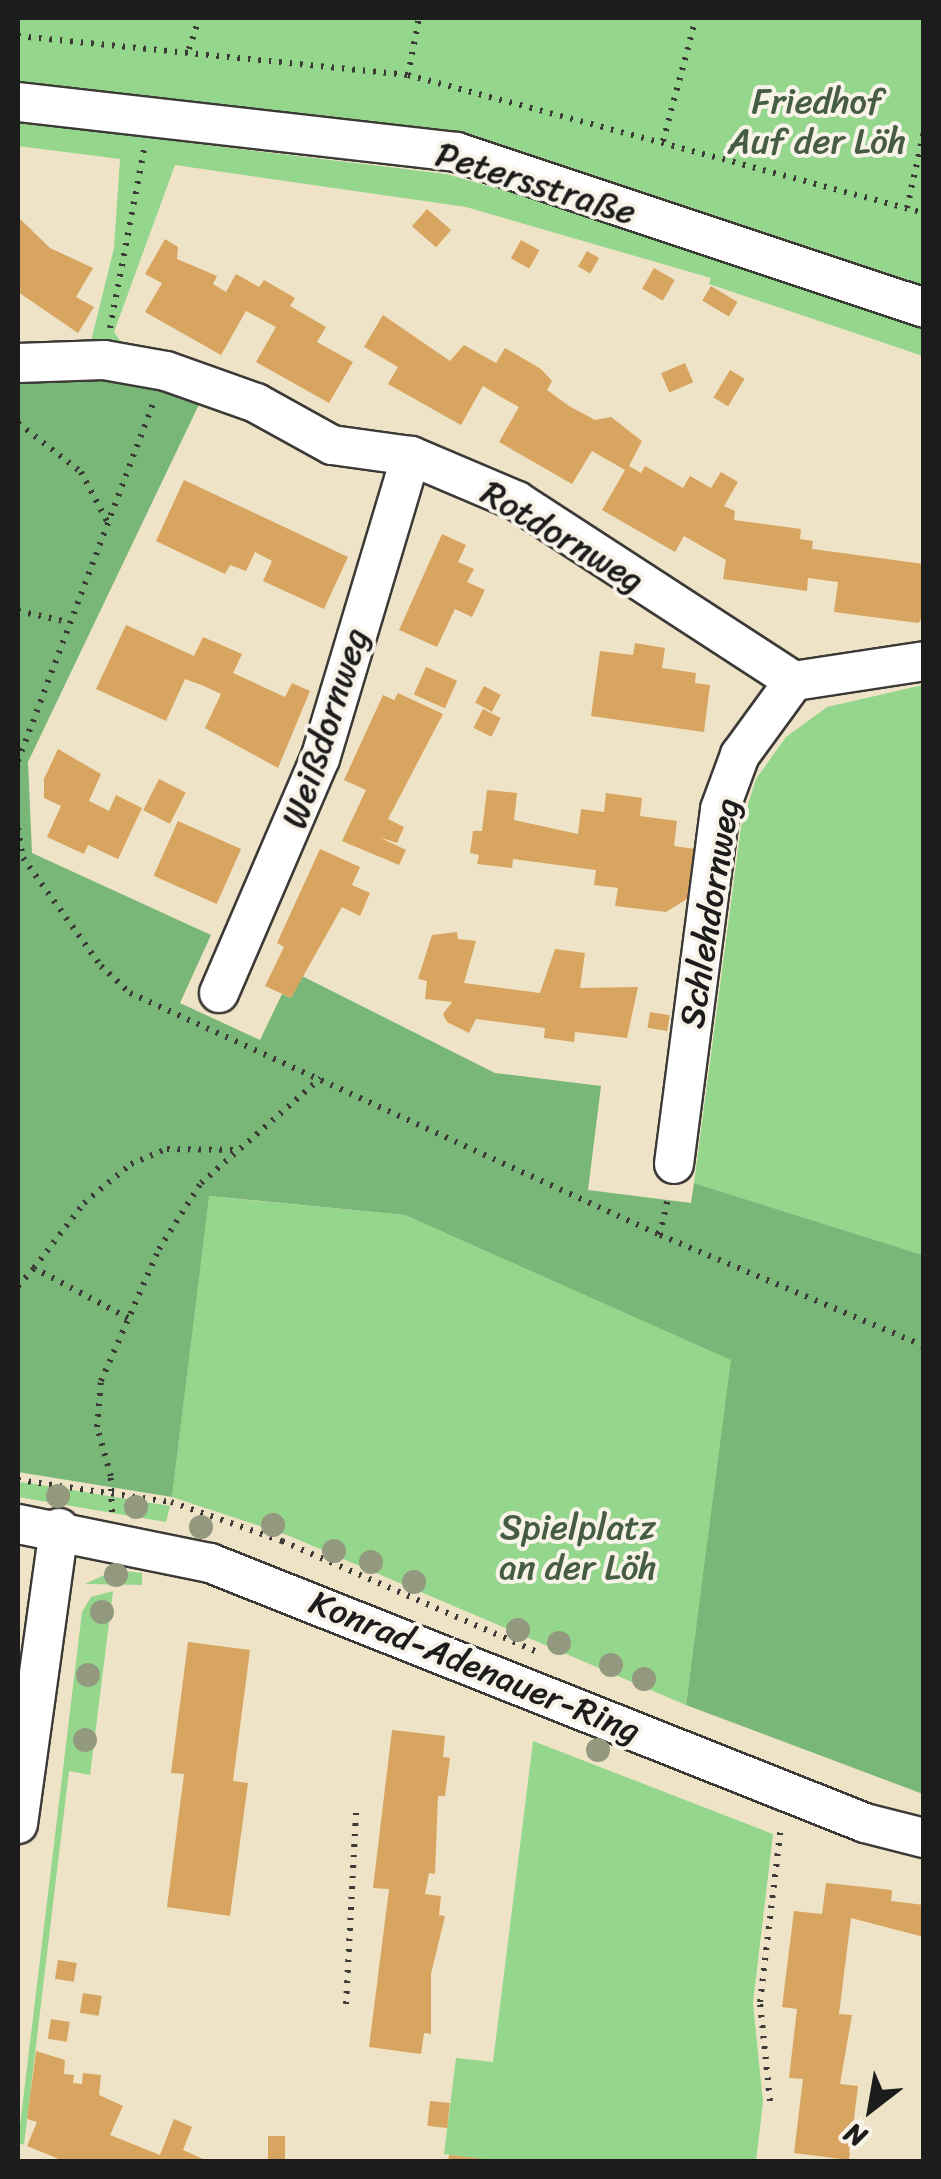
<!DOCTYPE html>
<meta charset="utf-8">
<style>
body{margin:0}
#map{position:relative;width:941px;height:2179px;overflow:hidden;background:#efe3c7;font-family:Sriracha,sans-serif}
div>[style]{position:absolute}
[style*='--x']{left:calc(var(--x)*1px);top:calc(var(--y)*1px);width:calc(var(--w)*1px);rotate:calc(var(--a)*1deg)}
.green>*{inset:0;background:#95d68d}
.forest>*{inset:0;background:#78b778}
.building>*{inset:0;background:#d7a55f;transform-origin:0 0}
.path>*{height:6px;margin-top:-3px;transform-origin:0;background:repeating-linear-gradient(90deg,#3c3a36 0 2.5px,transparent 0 10.5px)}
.roads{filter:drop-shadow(2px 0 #3c3a36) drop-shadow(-2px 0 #3c3a36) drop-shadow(0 2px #3c3a36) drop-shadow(0 -2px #3c3a36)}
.minor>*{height:38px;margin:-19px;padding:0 19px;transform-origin:19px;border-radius:19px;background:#fff}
.trees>*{width:24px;height:24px;margin:-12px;border-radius:50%;background:#92997f}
span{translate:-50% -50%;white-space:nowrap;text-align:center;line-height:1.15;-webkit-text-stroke:8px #f7f3e8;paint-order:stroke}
.park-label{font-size:35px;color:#465d44}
.street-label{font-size:35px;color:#1c1c1c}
.frame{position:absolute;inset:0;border:20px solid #1c1c1c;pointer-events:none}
.north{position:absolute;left:821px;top:2059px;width:100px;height:100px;-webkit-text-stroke:8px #f7f3e8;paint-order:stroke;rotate:211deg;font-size:28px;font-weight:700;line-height:40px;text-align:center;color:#1c1c1c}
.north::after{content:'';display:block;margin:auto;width:35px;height:45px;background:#1c1c1c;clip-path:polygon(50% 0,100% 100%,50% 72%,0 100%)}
</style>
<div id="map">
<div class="green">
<i style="clip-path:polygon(18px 18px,923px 18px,923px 288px,542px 160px,419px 131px,18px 81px)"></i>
<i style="clip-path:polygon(18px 122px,446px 174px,571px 209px,923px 329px,923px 356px,709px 284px,711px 278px,466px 207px,175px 165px,114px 332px,127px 350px,90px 345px,114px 248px,120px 159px,18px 146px)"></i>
<i style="clip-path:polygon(923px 685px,923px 1255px,694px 1183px,741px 827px,756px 779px,786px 737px,827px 707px)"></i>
<i style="clip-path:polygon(208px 1196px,405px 1215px,732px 1360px,686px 1705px,287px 1535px,172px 1497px)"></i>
<i style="clip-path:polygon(18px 1482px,35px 1484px,170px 1506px,166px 1522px,18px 1497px)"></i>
<i style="clip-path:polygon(115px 1570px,142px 1573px,142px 1585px,85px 1584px)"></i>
<i style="clip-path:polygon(113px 1591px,90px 1775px,69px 1771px,24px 2145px,18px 2142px,82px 1612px,91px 1597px)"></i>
<i style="clip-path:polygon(533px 1741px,773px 1834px,753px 2003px,763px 2102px,756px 2161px,503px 2162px,444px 2154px,456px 2058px,493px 2062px)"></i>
</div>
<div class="forest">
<i style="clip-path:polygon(82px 376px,204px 394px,28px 762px,32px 853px,211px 935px,180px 1003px,260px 1040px,282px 994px,291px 998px,302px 976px,495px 1073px,601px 1086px,588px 1190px,691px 1203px,694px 1183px,923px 1255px,923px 1794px,686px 1705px,731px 1360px,405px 1215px,209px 1196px,172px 1497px,18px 1472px,18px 377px)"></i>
</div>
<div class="building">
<i style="left:427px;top:209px;width:32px;height:23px;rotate:41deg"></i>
<i style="clip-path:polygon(18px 217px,50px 248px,93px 268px,76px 297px,94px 307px,78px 333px,18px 292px)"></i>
<i style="clip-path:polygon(165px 239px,178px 247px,177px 259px,217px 276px,213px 284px,226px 292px,236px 274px,259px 287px,264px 280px,295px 298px,290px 306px,326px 327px,317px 342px,353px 362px,329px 403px,256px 362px,276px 327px,246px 311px,221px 355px,145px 312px,162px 283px,145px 274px)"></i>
<i style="left:521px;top:240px;width:21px;height:21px;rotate:29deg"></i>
<i style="left:587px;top:251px;width:14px;height:18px;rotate:30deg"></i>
<i style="left:654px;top:268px;width:24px;height:24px;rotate:30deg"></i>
<i style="left:711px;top:286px;width:31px;height:17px;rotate:31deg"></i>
<i style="clip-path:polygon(383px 315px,450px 361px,464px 345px,496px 363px,505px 348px,541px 369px,552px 381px,547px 390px,569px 406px,595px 420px,611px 417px,642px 441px,629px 466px,641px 473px,645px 466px,683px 488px,690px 476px,711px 488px,721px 472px,738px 482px,724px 506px,735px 511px,734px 520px,801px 529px,800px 539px,813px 541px,812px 549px,924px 564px,924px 617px,918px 623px,834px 612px,838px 582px,808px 578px,807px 591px,723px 579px,726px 560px,684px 536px,675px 552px,602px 510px,625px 470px,592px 451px,572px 484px,499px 442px,519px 407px,501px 397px,483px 386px,461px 425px,388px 384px,398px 367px,364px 347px)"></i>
<i style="left:685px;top:363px;width:21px;height:26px;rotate:67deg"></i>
<i style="left:730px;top:370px;width:17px;height:32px;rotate:31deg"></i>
<i style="clip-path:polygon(184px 480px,348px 557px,324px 609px,263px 581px,272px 561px,255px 552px,246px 571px,230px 565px,225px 574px,156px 541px)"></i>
<i style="clip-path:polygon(442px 534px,466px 545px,458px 562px,474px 569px,467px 582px,485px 590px,472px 617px,455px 609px,437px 647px,399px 630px)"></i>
<i style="clip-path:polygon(126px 625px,194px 656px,203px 637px,242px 654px,233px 673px,285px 697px,292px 683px,310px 691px,278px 768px,205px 728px,221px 694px,204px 686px,185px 679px,166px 721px,96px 689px)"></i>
<i style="clip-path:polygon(635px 643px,665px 648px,662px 668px,696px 673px,695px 683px,710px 685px,704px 732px,591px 716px,600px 651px,633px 655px)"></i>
<i style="left:426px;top:667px;width:34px;height:30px;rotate:24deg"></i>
<i style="left:484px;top:686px;width:19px;height:19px;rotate:28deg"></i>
<i style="clip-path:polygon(398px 693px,443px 714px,388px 819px,404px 827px,397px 843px,379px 837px,406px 850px,399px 865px,342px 841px,366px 790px,344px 780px,383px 695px,394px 700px)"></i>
<i style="left:483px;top:709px;width:20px;height:21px;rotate:27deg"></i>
<i style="clip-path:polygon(58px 749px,101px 774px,89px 801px,109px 811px,116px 795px,142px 808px,118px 859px,88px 845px,84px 854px,47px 837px,61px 806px,44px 798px,44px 779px)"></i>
<i style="left:159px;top:779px;width:30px;height:35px;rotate:27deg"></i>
<i style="clip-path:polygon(487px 790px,517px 793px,514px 820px,578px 834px,581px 809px,604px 812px,606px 793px,642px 798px,640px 816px,677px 821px,674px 846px,695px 849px,687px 899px,666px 912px,615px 906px,618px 888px,594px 885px,596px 870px,513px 859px,512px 868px,477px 864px,479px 855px,470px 853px,473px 831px,482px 831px)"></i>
<i style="left:178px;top:821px;width:69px;height:60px;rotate:24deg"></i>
<i style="clip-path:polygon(320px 849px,360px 867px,352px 885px,370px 893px,360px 916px,342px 907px,291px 998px,265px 986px,284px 947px,277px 943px)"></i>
<i style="clip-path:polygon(457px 932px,458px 939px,476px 941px,464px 983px,540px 993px,555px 949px,585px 953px,580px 988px,638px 987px,627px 1038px,575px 1032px,574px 1042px,544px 1038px,545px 1028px,476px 1019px,469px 1033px,447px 1022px,443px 1014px,452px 1002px,425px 999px,427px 981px,418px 979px,432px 935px)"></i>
<i style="left:650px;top:1012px;width:20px;height:16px;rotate:9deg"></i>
<i style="clip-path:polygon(188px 1642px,250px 1650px,233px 1781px,248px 1783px,230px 1916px,167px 1907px,184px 1774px,171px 1773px)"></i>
<i style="clip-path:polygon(392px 1730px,445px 1736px,443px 1757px,450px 1758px,445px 1796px,438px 1796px,435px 1874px,429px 1873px,425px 1894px,441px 1896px,439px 1915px,445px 1916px,431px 1974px,431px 2034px,424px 2033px,421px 2054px,369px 2047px,389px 1889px,373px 1888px)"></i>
<i style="clip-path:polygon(826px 1883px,892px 1890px,891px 1901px,924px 1905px,924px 1937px,851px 1918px,839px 2014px,852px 2015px,840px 2084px,858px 2086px,849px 2160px,794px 2153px,803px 2079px,789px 2078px,797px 2009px,782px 2007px,794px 1911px,822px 1914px)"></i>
<i style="left:58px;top:1960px;width:19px;height:19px;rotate:9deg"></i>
<i style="left:83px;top:1993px;width:19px;height:20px;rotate:9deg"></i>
<i style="left:51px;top:2019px;width:19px;height:20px;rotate:9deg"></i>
<i style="clip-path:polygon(36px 2051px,65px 2060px,64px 2074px,74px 2075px,73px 2083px,82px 2084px,83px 2073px,101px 2075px,99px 2095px,123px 2106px,110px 2135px,160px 2155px,174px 2119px,192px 2127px,183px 2150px,210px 2162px,66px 2162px,27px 2146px,37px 2122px,27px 2119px)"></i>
<i style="left:430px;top:2101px;width:20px;height:25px;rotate:6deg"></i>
<i style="left:268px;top:2136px;width:17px;height:26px"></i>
<i style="clip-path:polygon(449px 2155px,485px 2159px,485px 2162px,448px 2162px)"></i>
</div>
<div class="path">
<i style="--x:18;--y:36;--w:392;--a:5.7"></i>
<i style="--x:408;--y:75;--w:534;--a:14.97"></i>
<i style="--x:189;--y:49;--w:33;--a:-72"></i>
<i style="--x:408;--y:75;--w:58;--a:-79.1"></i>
<i style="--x:663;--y:141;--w:127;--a:-75"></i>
<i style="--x:907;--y:208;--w:79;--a:-77.6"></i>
<i style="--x:110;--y:328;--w:182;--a:-79.2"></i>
<i style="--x:18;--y:423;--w:80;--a:37.9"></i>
<i style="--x:81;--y:472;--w:60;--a:62.2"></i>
<i style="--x:18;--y:611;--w:52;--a:12.2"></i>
<i style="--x:18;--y:761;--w:384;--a:-69.3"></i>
<i style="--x:18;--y:828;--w:30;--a:81"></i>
<i style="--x:23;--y:858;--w:133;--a:54.2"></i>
<i style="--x:101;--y:966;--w:40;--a:43"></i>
<i style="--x:130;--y:993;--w:583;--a:24.54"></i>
<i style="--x:660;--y:1235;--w:286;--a:22.8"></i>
<i style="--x:660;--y:1235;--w:39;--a:-78"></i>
<i style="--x:18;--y:1286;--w:24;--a:-48"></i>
<i style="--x:128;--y:1318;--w:106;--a:-152"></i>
<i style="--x:34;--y:1268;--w:82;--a:-52.4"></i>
<i style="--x:84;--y:1203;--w:61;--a:-39.7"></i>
<i style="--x:131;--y:1164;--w:39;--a:-23"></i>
<i style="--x:167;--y:1149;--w:69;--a:0.8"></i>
<i style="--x:18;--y:1480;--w:155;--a:8.2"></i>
<i style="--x:171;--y:1502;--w:118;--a:19.4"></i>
<i style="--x:282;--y:1541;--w:281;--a:23.5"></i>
<i style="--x:112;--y:1512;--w:36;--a:-92"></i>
<i style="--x:111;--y:1476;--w:51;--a:-105.9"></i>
<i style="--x:97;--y:1427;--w:46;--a:-85"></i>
<i style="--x:101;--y:1381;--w:144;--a:-66.3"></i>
<i style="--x:159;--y:1249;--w:78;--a:-57.5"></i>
<i style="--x:201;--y:1183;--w:159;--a:-41.2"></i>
<i style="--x:346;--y:2004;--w:193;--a:-87"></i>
<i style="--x:770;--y:2101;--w:100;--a:-95.8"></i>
<i style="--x:760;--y:2002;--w:178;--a:-83.2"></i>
</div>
<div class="roads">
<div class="minor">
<i style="--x:18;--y:102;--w:441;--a:6.5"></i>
<i style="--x:456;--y:152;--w:493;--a:18.4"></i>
<i style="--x:18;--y:363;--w:86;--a:-2"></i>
<i style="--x:104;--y:360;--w:63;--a:10.1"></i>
<i style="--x:166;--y:371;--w:96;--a:19.6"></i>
<i style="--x:256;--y:403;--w:87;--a:28.9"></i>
<i style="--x:332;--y:445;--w:80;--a:7.9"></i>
<i style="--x:411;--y:456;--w:115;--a:23"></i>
<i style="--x:517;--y:501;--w:330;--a:33"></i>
<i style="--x:794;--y:681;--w:132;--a:-8.7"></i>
<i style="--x:219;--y:993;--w:255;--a:-66.7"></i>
<i style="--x:320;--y:759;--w:316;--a:-73.3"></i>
<i style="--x:674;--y:1164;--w:358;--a:-82.6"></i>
<i style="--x:720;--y:809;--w:58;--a:-69.7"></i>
<i style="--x:740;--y:755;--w:92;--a:-53.9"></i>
<i style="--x:18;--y:1524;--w:196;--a:11.5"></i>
<i style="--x:210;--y:1563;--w:705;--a:21.65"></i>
<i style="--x:865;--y:1823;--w:61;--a:14.3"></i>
<i style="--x:18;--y:1824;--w:299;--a:-82.1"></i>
</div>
</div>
<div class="trees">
<i style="left:58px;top:1496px"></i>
<i style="left:136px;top:1507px"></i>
<i style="left:273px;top:1525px"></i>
<i style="left:201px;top:1527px"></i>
<i style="left:334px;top:1551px"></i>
<i style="left:371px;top:1562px"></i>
<i style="left:116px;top:1575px"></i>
<i style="left:414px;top:1582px"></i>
<i style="left:102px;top:1612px"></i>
<i style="left:518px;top:1630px"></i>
<i style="left:559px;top:1643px"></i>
<i style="left:611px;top:1665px"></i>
<i style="left:88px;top:1675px"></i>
<i style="left:644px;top:1679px"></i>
<i style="left:85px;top:1740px"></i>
<i style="left:598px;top:1750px"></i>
</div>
<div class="park-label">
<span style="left:817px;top:121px">Friedhof<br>Auf der Löh</span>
<span style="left:578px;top:1547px">Spielplatz<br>an der Löh</span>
</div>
<div class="street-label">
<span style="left:536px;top:183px;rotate:17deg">Petersstraße</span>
<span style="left:563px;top:536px;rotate:31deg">Rotdornweg</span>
<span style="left:325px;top:728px;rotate:-72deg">Weißdornweg</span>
<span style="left:709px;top:913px;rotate:-81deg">Schlehdornweg</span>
<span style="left:475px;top:1666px;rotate:22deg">Konrad-Adenauer-Ring</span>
</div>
<div class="frame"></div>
<div class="north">N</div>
</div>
